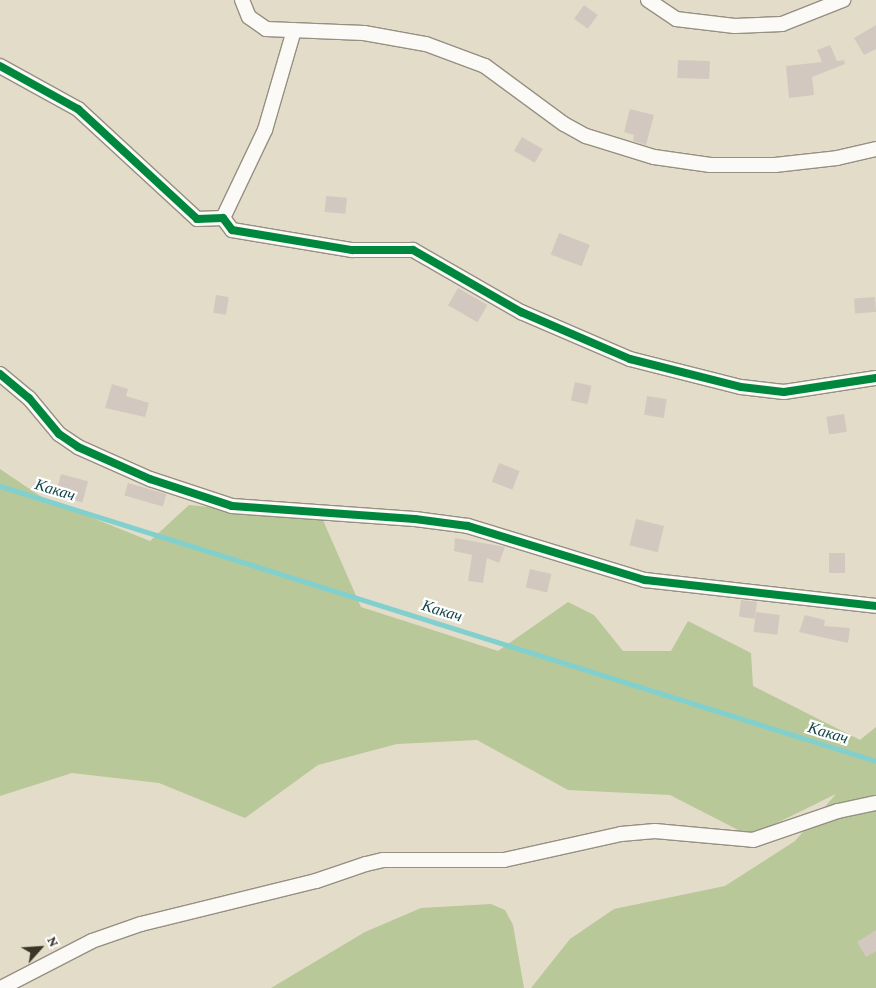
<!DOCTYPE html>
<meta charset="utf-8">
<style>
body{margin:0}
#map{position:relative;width:876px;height:988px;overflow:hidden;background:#e3dcc9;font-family:"Crimson Pro",serif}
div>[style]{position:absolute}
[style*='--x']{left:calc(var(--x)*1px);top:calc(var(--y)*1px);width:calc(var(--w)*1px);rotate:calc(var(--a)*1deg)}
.forest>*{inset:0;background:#b8c899}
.stream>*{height:5px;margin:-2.5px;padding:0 2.5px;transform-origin:2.5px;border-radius:2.5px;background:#81d0ce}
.building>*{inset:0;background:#d3c8bf;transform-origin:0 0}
.roads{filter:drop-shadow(1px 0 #959082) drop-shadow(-1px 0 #959082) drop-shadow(0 1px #959082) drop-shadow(0 -1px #959082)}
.minor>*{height:14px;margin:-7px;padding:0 7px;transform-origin:7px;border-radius:7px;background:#fbfaf7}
.cycleway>*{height:8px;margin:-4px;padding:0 4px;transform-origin:4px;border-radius:4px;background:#00873e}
span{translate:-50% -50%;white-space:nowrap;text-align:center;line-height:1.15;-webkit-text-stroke:4.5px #fff;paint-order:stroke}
.water-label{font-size:16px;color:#124648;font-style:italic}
.north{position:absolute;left:15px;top:923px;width:50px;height:50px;-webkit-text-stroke:4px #fff;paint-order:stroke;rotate:64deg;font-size:14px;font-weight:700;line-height:20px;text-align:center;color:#3a3527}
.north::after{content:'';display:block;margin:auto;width:18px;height:22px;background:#3a3527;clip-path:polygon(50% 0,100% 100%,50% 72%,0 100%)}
</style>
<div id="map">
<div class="forest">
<i style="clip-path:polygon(0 469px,43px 498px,150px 541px,189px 505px,322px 518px,361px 607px,498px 651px,568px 602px,594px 615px,623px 651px,671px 651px,688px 621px,751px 653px,753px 686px,860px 740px,876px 727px,876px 988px,531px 988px,570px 939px,614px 909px,725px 886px,795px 841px,836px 794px,750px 836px,670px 795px,568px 790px,477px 740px,397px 744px,318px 765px,245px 818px,159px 783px,72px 773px,0 796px)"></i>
<i style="clip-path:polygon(491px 904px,505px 910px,513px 925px,524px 988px,271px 988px,365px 932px,421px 908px)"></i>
</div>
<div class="stream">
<i style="--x:0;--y:486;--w:918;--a:17.43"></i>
</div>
<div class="building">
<i style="left:584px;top:5px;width:17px;height:17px;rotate:36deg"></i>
<i style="clip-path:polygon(876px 25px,876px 49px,864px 55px,854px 38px)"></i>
<i style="clip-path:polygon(830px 45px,837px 61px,844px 60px,845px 64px,812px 77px,814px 95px,789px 98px,786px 66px,822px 62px,817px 50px)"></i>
<i style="left:678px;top:60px;width:32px;height:18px;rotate:2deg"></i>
<i style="clip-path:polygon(630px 109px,654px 115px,646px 145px,633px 141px,634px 135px,624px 132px)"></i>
<i style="left:522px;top:137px;width:24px;height:16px;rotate:30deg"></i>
<i style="left:326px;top:196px;width:21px;height:16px;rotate:5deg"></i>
<i style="left:559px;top:233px;width:33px;height:23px;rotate:21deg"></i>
<i style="left:458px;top:288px;width:34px;height:20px;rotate:30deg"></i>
<i style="left:216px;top:295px;width:13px;height:18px;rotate:9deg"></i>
<i style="left:875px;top:297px;width:15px;height:21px;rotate:86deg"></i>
<i style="left:575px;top:382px;width:17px;height:19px;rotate:13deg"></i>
<i style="clip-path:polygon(112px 384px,128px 389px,126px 396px,149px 403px,145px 417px,105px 408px)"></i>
<i style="left:647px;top:396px;width:20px;height:19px;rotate:9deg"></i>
<i style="left:844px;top:414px;width:18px;height:18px;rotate:81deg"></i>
<i style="left:499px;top:463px;width:22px;height:20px;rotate:21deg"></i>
<i style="left:61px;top:474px;width:28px;height:22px;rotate:15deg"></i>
<i style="left:128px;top:483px;width:40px;height:13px;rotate:16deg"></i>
<i style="left:636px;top:519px;width:29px;height:27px;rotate:14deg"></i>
<i style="clip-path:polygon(455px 538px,505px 547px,499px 563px,487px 558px,483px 583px,468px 581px,472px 555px,454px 551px)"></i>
<i style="left:829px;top:553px;width:16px;height:20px"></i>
<i style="left:530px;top:569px;width:22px;height:19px;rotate:13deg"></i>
<i style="left:741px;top:600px;width:16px;height:17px;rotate:7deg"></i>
<i style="left:756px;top:612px;width:24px;height:20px;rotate:7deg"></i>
<i style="clip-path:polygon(805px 615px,825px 620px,824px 626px,850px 628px,848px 643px,799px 632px)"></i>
<i style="clip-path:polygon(876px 930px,876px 951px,866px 957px,857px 942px)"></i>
</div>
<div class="roads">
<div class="minor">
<i style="--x:242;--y:0;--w:18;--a:68"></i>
<i style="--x:249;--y:17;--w:21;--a:35"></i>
<i style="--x:266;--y:29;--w:98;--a:2.3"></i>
<i style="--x:364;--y:33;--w:63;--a:10.1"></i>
<i style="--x:426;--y:44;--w:63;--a:20.4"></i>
<i style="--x:485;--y:66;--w:98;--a:36.3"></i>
<i style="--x:564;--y:124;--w:25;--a:29"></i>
<i style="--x:586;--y:136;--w:71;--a:17.2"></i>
<i style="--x:654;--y:157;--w:57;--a:8.1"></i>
<i style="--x:710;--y:165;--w:65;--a:0"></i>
<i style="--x:775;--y:165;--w:62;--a:-6.4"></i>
<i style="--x:837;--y:158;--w:40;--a:-13"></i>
<i style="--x:648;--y:0;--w:34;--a:34"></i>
<i style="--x:676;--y:19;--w:59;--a:6.8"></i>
<i style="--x:735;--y:26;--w:47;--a:-2.4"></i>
<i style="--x:782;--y:24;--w:66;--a:-21.5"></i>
<i style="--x:0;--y:66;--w:89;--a:28.9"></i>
<i style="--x:78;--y:109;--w:162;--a:42.7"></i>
<i style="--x:197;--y:219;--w:26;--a:-2"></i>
<i style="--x:223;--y:218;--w:15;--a:53"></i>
<i style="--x:232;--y:230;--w:122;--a:9.5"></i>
<i style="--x:352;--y:250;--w:61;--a:0"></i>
<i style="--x:413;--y:250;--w:125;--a:29.9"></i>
<i style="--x:521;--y:312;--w:119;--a:23.3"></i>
<i style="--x:630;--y:359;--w:114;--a:14.2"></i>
<i style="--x:741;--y:387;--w:43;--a:6.6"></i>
<i style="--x:784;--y:392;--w:93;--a:-8.7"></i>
<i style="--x:223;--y:218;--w:98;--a:-64.5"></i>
<i style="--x:265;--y:130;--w:104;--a:-73.8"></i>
<i style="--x:0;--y:374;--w:38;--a:40"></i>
<i style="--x:29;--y:398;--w:47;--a:50.2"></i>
<i style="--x:59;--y:434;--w:23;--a:34"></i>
<i style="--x:78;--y:447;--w:79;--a:24"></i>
<i style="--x:150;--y:479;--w:86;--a:18.2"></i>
<i style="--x:232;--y:506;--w:183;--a:4.1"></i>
<i style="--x:415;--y:519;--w:53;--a:7.5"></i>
<i style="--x:468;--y:526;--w:185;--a:17"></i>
<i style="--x:645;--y:580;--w:232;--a:6.4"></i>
<i style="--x:1;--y:988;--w:102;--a:-27.3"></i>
<i style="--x:92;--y:941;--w:52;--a:-19.1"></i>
<i style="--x:141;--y:924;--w:180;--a:-13.8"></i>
<i style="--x:316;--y:881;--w:53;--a:-18.8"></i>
<i style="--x:366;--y:864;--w:17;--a:-13"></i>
<i style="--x:383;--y:860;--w:121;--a:0"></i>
<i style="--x:504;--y:860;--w:120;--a:-12.5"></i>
<i style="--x:621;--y:834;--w:34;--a:-5"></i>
<i style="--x:655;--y:831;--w:98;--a:5.2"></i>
<i style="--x:753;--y:840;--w:90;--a:-18.8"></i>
<i style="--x:838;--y:811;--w:39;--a:-12"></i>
</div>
</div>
<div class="cycleway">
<i style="--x:0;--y:66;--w:89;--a:28.9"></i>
<i style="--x:78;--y:109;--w:162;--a:42.7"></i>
<i style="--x:197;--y:219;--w:26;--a:-2"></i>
<i style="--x:223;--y:218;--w:15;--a:53"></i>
<i style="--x:232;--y:230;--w:122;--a:9.5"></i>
<i style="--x:352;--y:250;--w:61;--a:0"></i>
<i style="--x:413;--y:250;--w:125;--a:29.9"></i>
<i style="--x:521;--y:312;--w:119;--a:23.3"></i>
<i style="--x:630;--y:359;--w:114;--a:14.2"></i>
<i style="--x:741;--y:387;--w:43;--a:6.6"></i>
<i style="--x:784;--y:392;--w:93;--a:-8.7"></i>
<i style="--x:0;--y:374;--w:38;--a:40"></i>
<i style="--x:29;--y:398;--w:47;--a:50.2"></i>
<i style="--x:59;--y:434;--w:23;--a:34"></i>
<i style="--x:78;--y:447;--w:79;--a:24"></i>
<i style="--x:150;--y:479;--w:86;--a:18.2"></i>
<i style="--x:232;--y:506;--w:183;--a:4.1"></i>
<i style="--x:415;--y:519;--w:53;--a:7.5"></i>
<i style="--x:468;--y:526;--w:185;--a:17"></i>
<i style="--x:645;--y:580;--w:232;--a:6.4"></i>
</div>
<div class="water-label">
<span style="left:55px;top:490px;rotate:17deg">Какач</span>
<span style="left:442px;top:611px;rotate:17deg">Какач</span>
<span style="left:828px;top:733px;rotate:17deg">Какач</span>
</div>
<div class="north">N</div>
</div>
